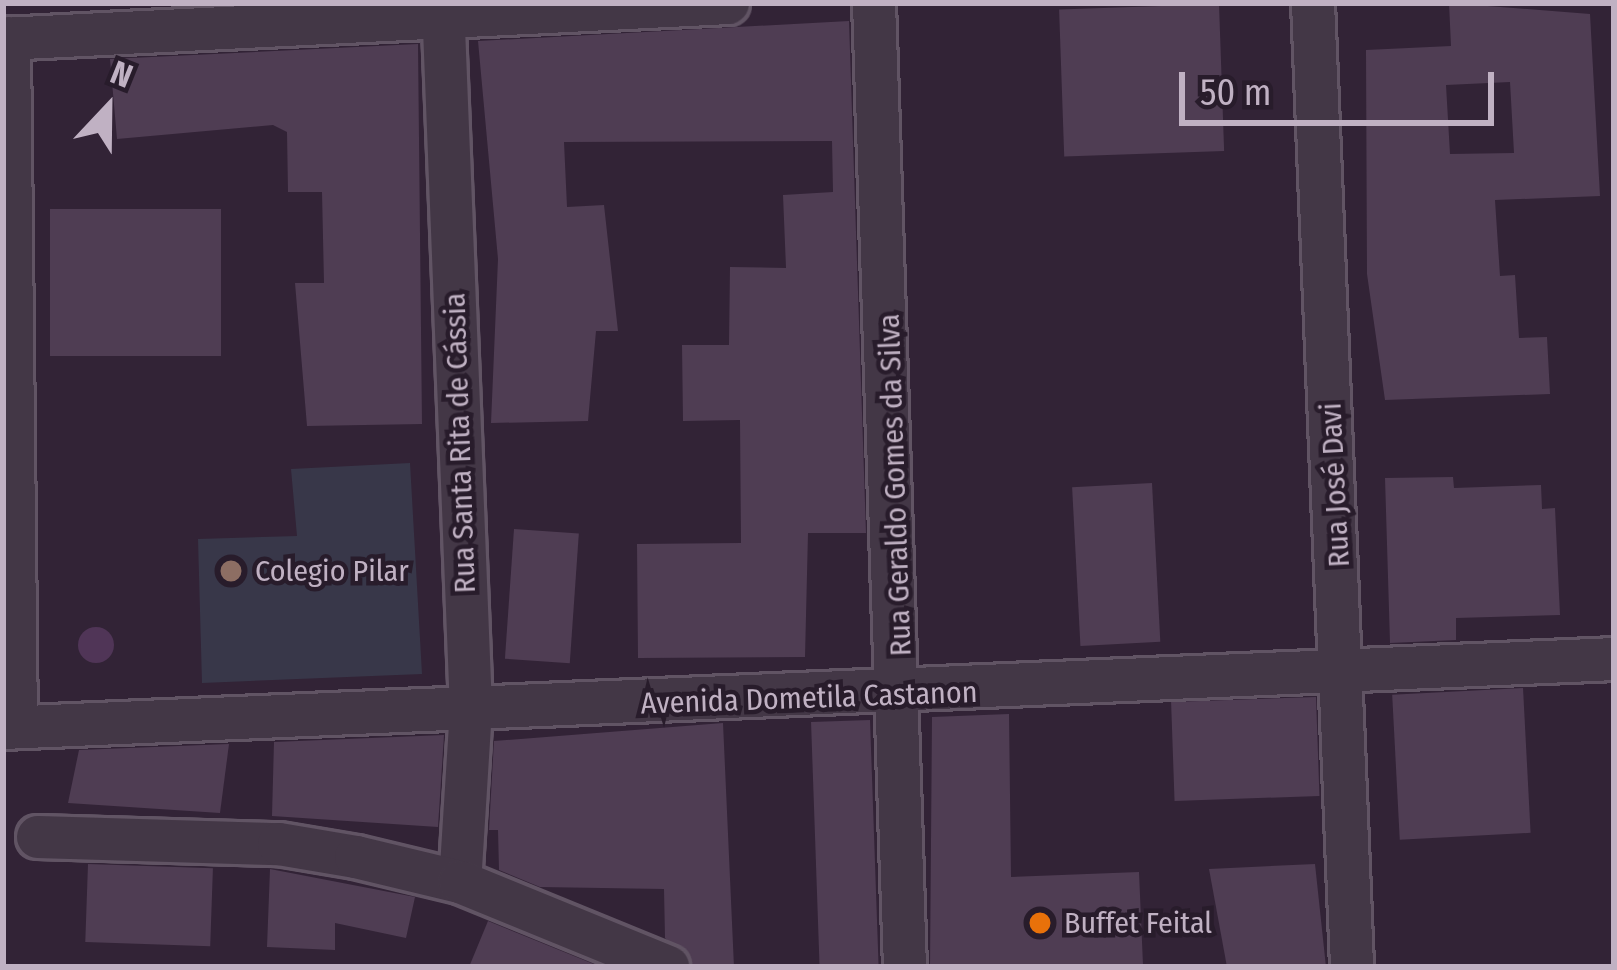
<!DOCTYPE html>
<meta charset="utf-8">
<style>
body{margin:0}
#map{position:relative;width:1617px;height:970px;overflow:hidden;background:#322336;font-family:"Fira Sans Condensed",sans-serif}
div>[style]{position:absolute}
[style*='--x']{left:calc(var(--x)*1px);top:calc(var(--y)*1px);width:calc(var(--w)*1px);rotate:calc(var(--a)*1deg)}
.green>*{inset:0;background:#383749}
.water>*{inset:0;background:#503557}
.round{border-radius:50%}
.building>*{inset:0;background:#4f3d53;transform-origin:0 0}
.roads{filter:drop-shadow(3px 0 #615464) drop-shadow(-3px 0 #615464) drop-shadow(0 3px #615464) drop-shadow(0 -3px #615464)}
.minor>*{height:42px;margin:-21px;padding:0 21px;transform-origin:21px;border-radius:21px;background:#433746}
.dots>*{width:33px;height:33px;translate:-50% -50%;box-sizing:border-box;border:6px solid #281c2b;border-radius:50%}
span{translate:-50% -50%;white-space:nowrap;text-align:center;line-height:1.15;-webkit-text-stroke:9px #281c2b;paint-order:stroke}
.street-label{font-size:30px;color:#c0b1c3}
.poi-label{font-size:30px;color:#c0b1c3}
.left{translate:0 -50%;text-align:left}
.frame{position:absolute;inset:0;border:6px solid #c0b1c3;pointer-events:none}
.north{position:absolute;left:48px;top:48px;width:120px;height:120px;-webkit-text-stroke:9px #281c2b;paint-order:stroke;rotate:22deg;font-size:33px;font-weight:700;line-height:48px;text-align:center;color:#c0b1c3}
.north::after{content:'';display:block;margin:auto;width:42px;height:54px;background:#c0b1c3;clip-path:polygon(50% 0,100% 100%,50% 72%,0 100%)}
.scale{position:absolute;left:1179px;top:72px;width:315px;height:54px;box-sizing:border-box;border:6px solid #c0b1c3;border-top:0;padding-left:15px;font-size:36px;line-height:42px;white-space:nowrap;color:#c0b1c3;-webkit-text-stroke:9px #281c2b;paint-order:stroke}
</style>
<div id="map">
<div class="green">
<i style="clip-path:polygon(410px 463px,422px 674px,202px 683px,198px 539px,297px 536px,291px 469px)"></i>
</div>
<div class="water">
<i class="round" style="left:78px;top:627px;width:36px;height:36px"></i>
</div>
<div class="building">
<i style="clip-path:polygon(evenodd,1449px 3px,1590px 14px,1600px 196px,1495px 200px,1500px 276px,1515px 275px,1519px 338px,1547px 337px,1550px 394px,1385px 400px,1367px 274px,1366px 50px,1451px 46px,1449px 3px,1510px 82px,1514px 153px,1450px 154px,1446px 85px,1510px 82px)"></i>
<i style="left:1219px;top:4px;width:147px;height:160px;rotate:88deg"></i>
<i style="clip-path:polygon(849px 21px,866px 533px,808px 533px,805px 657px,638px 658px,637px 544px,741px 543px,740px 420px,683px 421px,682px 345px,729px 345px,730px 267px,786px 268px,783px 195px,833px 192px,832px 141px,564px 142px,567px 207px,604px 205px,618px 331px,596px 331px,588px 421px,491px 423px,498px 259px,478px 41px)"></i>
<i style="clip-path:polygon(418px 44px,422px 424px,307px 426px,295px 283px,324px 283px,322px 192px,288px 192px,287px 132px,273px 125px,117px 139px,110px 59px)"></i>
<i style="left:50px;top:209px;width:171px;height:147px"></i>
<i style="clip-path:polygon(1453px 477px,1454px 488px,1541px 485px,1542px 509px,1555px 508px,1560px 615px,1456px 618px,1456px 640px,1390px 643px,1385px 478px)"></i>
<i style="left:1152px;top:483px;width:159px;height:80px;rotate:87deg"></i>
<i style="left:514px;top:529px;width:65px;height:130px;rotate:4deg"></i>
<i style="left:1523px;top:688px;width:145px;height:131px;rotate:87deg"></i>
<i style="left:1316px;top:697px;width:99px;height:145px;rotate:88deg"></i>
<i style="clip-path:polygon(1009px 714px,1011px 877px,1139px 872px,1143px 965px,930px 967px,932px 717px)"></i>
<i style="left:870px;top:720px;width:247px;height:59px;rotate:88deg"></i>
<i style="clip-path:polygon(723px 723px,734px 967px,693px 967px,665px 938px,664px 889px,540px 887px,499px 870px,498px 830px,489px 830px,494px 741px)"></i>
<i style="clip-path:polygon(444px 735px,438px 827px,272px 816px,274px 742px)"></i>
<i style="clip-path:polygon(229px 744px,220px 813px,68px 803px,79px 750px)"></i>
<i style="left:88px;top:864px;width:125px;height:78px;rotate:2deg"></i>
<i style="clip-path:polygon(1315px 864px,1326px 967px,1227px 967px,1209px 869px)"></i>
<i style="clip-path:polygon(270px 869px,415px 897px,406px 938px,335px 923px,335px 950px,267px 947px)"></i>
<i style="clip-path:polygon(488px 921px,601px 967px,469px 967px)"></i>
</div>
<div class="roads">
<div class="minor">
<i style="--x:443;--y:3;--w:707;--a:87.73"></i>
<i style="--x:471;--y:709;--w:173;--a:93.6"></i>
<i style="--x:874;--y:3;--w:964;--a:88.16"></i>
<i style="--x:1313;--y:3;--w:965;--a:87.68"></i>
<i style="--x:9;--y:38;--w:689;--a:89.42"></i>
<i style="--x:3;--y:39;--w:726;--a:-2.84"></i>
<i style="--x:3;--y:728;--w:1612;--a:-2.45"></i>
<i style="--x:38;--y:837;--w:241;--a:1.7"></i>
<i style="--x:279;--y:844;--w:78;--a:9.6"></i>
<i style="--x:356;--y:857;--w:107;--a:13.5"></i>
<i style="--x:460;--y:882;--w:225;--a:22.2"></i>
</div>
</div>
<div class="dots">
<i style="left:231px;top:571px;background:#8d6e63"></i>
<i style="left:1040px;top:923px;background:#e8710a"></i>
</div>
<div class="street-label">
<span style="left:460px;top:443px;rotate:-92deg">Rua Santa Rita de Cássia</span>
<span style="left:895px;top:485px;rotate:-92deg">Rua Geraldo Gomes da Silva</span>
<span style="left:1335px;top:485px;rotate:-93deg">Rua José Davi</span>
<span style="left:809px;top:698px;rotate:-2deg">Avenida Dometila Castanon</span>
</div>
<div class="poi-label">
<span class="left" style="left:255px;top:571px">Colegio Pilar</span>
<span class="left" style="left:1064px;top:923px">Buffet Feital</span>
</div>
<div class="frame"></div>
<div class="north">N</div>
<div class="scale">50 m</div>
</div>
